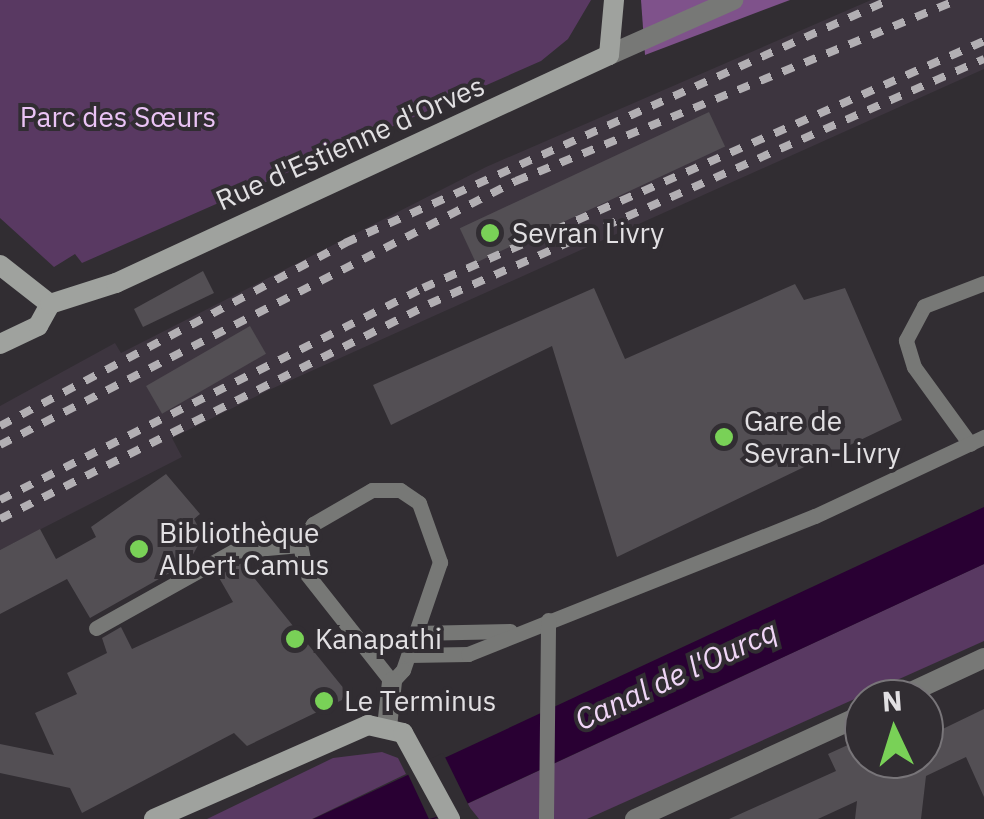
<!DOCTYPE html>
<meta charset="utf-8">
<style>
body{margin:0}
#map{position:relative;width:984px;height:819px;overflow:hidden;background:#312d32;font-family:"IBM Plex Sans",sans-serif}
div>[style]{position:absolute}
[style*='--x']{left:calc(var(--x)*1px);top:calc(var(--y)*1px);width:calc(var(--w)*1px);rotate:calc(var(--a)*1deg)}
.built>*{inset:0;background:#3d353f}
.green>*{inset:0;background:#593962}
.forest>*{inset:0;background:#7f528b}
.water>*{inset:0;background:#290033}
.pier>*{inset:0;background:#312d32}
.building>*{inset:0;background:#534f54;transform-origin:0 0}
.lane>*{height:15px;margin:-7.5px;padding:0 7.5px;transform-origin:7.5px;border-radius:7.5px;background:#777876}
.street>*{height:20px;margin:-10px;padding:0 10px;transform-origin:10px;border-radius:10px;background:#777876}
.secondary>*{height:20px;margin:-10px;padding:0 10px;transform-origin:10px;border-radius:10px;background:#9fa29e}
.rail>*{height:8px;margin-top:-4px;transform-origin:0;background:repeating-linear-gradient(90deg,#b2afb3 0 12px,transparent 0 24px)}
.dots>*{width:28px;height:28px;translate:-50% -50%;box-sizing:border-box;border:5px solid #312d32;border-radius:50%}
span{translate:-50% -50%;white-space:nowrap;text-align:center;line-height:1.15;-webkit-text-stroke:8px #312d32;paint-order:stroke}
.park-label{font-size:28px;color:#eac3f5}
.street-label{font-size:28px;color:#e2e0e3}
.poi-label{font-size:28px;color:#e2e0e3}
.left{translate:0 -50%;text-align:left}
.water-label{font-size:30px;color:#f0d6f7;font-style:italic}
.north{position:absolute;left:844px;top:679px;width:100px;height:100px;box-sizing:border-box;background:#312d32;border:2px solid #787579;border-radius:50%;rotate:356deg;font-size:28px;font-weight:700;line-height:40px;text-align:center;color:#e2e0e3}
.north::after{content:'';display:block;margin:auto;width:35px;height:45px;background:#79d157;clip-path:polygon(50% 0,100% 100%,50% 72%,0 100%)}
</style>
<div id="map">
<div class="built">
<i style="clip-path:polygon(871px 0,984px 0,984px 69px,269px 390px,172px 438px,182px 457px,0 550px,0 406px,115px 343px,121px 353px,486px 167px)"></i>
</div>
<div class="green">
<i style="clip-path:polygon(0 0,591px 0,568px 39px,541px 61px,82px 263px,75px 254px,54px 267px,0 218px)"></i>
<i style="clip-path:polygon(984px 564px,984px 641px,587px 819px,479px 819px,467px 804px)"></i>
<i style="clip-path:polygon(382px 752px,398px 758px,406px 774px,312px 819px,207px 819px,333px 758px)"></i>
</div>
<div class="forest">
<i style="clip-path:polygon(641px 0,790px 0,645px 55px)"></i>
</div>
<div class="water">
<i style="clip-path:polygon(984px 507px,984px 564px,434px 819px,313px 819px)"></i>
</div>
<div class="pier">
<i style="clip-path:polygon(443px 753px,470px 808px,429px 819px,406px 770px)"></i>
</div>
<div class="building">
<i style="left:709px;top:112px;width:38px;height:275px;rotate:65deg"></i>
<i style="clip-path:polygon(203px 271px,214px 293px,143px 327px,134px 309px)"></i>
<i style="clip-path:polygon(795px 284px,804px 300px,845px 288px,902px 420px,617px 557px,552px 346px,391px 425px,373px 385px,594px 288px,625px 359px)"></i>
<i style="left:250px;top:326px;width:32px;height:120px;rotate:60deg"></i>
<i style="clip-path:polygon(166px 474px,200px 514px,194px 519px,203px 536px,189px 562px,90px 618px,67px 579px,0 614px,0 550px,40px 529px,56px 559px,96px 537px,91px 527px)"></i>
<i style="clip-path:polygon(242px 563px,345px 690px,342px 700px,247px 746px,234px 733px,82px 813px,70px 788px,0 773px,0 744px,54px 755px,35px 713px,77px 694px,67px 673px,107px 653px,102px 638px,121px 627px,132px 649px,233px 602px,218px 576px)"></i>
<i style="clip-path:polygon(984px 709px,984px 797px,966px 757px,926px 776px,921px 819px,855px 819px,857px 801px,818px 819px,729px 819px,836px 771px,828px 754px,861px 739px,864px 759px,924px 759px,924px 738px)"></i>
</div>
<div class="lane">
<i style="--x:970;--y:444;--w:95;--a:-126"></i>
<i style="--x:914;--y:367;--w:28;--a:-107"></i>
<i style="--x:906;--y:340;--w:38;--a:-62"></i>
<i style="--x:924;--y:306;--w:64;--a:-21"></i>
<i style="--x:372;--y:490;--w:28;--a:0"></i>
<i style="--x:400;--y:490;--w:23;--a:34"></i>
<i style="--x:419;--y:503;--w:63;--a:70.4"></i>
<i style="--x:440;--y:562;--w:114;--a:108.9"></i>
<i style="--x:403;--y:670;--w:16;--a:133"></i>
<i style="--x:392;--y:682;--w:139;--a:-128.3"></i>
<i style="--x:306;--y:573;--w:29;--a:-102"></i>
<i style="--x:300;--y:545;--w:25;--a:-58"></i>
<i style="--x:313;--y:524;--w:68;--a:-30"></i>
<i style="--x:96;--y:628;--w:158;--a:-29.2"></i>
<i style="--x:234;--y:551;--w:66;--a:-5.2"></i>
<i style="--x:415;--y:633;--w:95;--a:-1.2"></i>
<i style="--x:409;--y:655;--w:59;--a:-1"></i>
<i style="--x:468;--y:654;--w:373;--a:-21.7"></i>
<i style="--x:815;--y:516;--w:187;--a:-25.1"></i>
<i style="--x:546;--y:819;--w:199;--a:-89.4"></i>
</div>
<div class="street">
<i style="--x:609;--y:55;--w:136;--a:-23.9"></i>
<i style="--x:896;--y:699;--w:97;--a:-25"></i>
<i style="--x:387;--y:727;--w:45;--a:-83.7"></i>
<i style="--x:635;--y:819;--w:252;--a:-24.6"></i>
</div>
<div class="secondary">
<i style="--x:0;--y:265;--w:63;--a:38"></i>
<i style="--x:0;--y:344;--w:42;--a:-25.3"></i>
<i style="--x:38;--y:326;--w:25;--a:-61"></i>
<i style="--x:50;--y:304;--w:69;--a:-17.7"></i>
<i style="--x:116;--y:283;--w:543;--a:-24.82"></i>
<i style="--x:609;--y:55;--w:55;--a:-84.8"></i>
<i style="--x:154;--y:819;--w:234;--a:-23.7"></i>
<i style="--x:368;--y:725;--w:36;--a:13"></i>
<i style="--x:403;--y:733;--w:98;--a:61.3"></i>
</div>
<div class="rail">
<i style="--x:0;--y:426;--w:391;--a:-27.9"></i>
<i style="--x:345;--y:243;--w:596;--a:-24.07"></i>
<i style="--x:0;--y:445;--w:580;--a:-27.1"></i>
<i style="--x:516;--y:181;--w:477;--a:-22.3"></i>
<i style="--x:0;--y:500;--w:473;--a:-26.6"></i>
<i style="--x:423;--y:288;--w:613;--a:-23.76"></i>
<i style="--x:0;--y:519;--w:480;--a:-26.6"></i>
<i style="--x:429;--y:304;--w:607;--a:-23.82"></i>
</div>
<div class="dots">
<i style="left:490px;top:233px;background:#79d157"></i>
<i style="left:724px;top:437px;background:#79d157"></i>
<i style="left:139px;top:549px;background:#79d157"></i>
<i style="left:295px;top:639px;background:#79d157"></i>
<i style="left:324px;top:701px;background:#79d157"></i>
</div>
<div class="park-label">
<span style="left:118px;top:117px">Parc des Sœurs</span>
</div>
<div class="street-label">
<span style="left:350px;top:143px;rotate:-24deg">Rue d'Estienne d'Orves</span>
</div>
<div class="poi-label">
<span class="left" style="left:512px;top:233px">Sevran Livry</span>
<span class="left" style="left:744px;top:437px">Gare de<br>Sevran-Livry</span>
<span class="left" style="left:159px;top:549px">Bibliothèque<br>Albert Camus</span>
<span class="left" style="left:315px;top:639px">Kanapathi</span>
<span class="left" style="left:344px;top:701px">Le Terminus</span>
</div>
<div class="water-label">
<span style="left:676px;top:675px;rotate:-25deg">Canal de l'Ourcq</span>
</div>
<div class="north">N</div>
</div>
